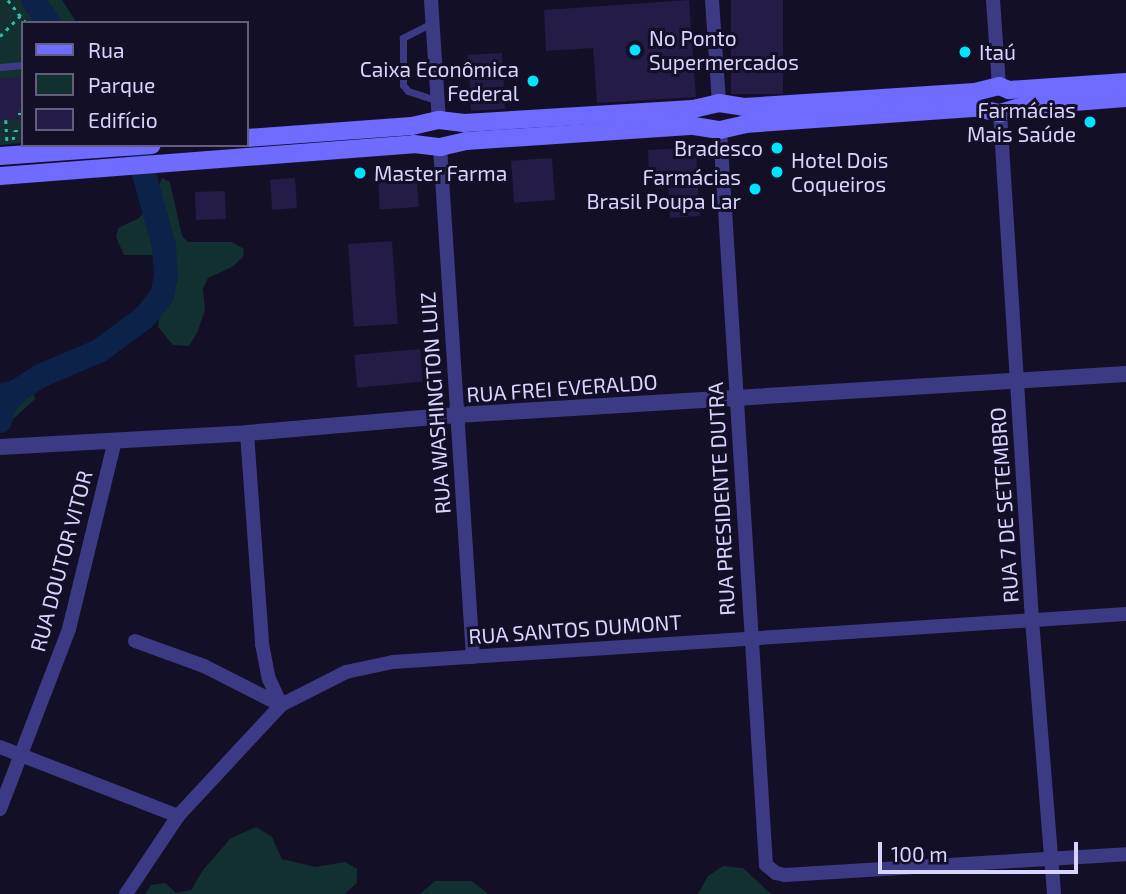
<!DOCTYPE html>
<meta charset="utf-8">
<style>
body{margin:0}
#map{position:relative;width:1126px;height:894px;overflow:hidden;background:#130f26;font-family:"Exo 2",sans-serif}
div>[style]{position:absolute}
[style*='--x']{left:calc(var(--x)*1px);top:calc(var(--y)*1px);width:calc(var(--w)*1px);rotate:calc(var(--a)*1deg)}
.green>*{inset:0;background:#12302f}
.river>*{height:24px;margin:-12px;padding:0 12px;transform-origin:12px;border-radius:12px;background:#0c2248}
.building>*{inset:0;background:#241b47;transform-origin:0 0}
.path>*{height:2.5px;margin-top:-1.25px;transform-origin:0;background:repeating-linear-gradient(90deg,#2fb8b0 0 3.5px,transparent 0 8.5px)}
.service>*{height:7px;margin:-3.5px;padding:0 3.5px;transform-origin:3.5px;border-radius:3.5px;background:#3d3a85}
.minor>*{height:14px;margin:-7px;padding:0 7px;transform-origin:7px;border-radius:7px;background:#3d3a85}
.tertiary>*{height:16px;margin:-8px;padding:0 8px;transform-origin:8px;border-radius:8px;background:#3d3a85}
.secondary>*{height:18px;margin:-9px;padding:0 9px;transform-origin:9px;border-radius:9px;background:#6f6bff}
.dots>*{width:19px;height:19px;translate:-50% -50%;box-sizing:border-box;border:4px solid #130f26;border-radius:50%}
span{translate:-50% -50%;white-space:nowrap;text-align:center;line-height:1.15;-webkit-text-stroke:6px #130f26;paint-order:stroke}
.poi-label{font-size:21px;color:#d9d4ff}
.left{translate:0 -50%;text-align:left}
.right{translate:-100% -50%;text-align:right}
.street-label{font-size:21px;color:#d9d4ff}
.legend{position:absolute;left:21px;top:21px;width:228px;height:126px;box-sizing:border-box;background:#130f26;border:2px solid #625e7d;margin:0;padding:9px 12px;list-style:none;font-size:21px;color:#d9d4ff}
.legend li{display:flex;align-items:center;gap:14px;height:35px}
.legend b{width:35px;border:2px solid #625e7d}
.scale{position:absolute;left:878px;top:842px;width:200px;height:32px;box-sizing:border-box;border:4px solid #d9d4ff;border-top:0;padding-left:9px;font-size:21px;line-height:24px;white-space:nowrap;color:#d9d4ff;-webkit-text-stroke:5px #130f26;paint-order:stroke}
</style>
<div id="map">
<div class="green">
<i style="clip-path:polygon(0 0,62px 0,77px 23px,23px 23px,23px 143px,0 145px)"></i>
<i style="clip-path:polygon(162px 178px,170px 182px,182px 236px,188px 242px,232px 242px,244px 249px,243px 257px,232px 267px,208px 278px,203px 288px,205px 310px,197px 333px,189px 346px,173px 345px,158px 327px,159px 316px,169px 305px,176px 286px,171px 261px,157px 255px,124px 255px,116px 237px,118px 228px,139px 218px,149px 207px)"></i>
<i style="clip-path:polygon(0 385px,33px 391px,35px 399px,13px 419px,0 422px)"></i>
<i style="clip-path:polygon(256px 827px,272px 837px,282px 859px,315px 867px,345px 862px,357px 869px,357px 883px,345px 894px,145px 894px,151px 885px,165px 883px,176px 893px,191px 890px,203px 870px,231px 838px)"></i>
<i style="clip-path:polygon(723px 866px,743px 868px,771px 894px,698px 894px,708px 876px)"></i>
<i style="clip-path:polygon(435px 881px,472px 881px,488px 894px,420px 894px)"></i>
</div>
<div class="river">
<i style="--x:33;--y:0;--w:28;--a:55"></i>
<i style="--x:0;--y:396;--w:18;--a:-16"></i>
<i style="--x:17;--y:391;--w:27;--a:-33"></i>
<i style="--x:40;--y:376;--w:64;--a:-23"></i>
<i style="--x:99;--y:351;--w:57;--a:-36.5"></i>
<i style="--x:145;--y:317;--w:28;--a:-52"></i>
<i style="--x:162;--y:295;--w:19;--a:-78"></i>
<i style="--x:166;--y:276;--w:30;--a:-94"></i>
<i style="--x:164;--y:246;--w:105;--a:-105.5"></i>
<i style="--x:0;--y:421;--w:18;--a:-74"></i>
<i style="--x:5;--y:404;--w:18;--a:-47"></i>
</div>
<div class="building">
<i style="clip-path:polygon(689px 0,696px 97px,597px 103px,593px 48px,546px 51px,544px 10px)"></i>
<i style="left:731px;top:0;width:52px;height:94px"></i>
<i style="left:502px;top:53px;width:56px;height:34px;rotate:87deg"></i>
<i style="clip-path:polygon(22px 77px,23px 109px,18px 109px,19px 119px,0 121px,0 78px)"></i>
<i style="clip-path:polygon(691px 148px,696px 151px,700px 216px,670px 218px,668px 178px,649px 179px,648px 150px)"></i>
<i style="left:552px;top:158px;width:42px;height:41px;rotate:86deg"></i>
<i style="left:416px;top:167px;width:40px;height:39px;rotate:86deg"></i>
<i style="left:295px;top:178px;width:30px;height:25px;rotate:86deg"></i>
<i style="left:225px;top:191px;width:28px;height:30px;rotate:88deg"></i>
<i style="left:392px;top:241px;width:83px;height:44px;rotate:86deg"></i>
<i style="left:420px;top:349px;width:33px;height:66px;rotate:85deg"></i>
</div>
<div class="path">
<i style="--x:8;--y:0;--w:29;--a:52"></i>
<i style="--x:0;--y:36;--w:30;--a:-45"></i>
<i style="--x:18;--y:114;--w:5;--a:0"></i>
<i style="--x:6;--y:120;--w:21;--a:87"></i>
<i style="--x:13;--y:140;--w:9;--a:-84"></i>
<i style="--x:14;--y:131;--w:9;--a:0"></i>
</div>
<div class="service">
<i style="--x:432;--y:23;--w:33;--a:153"></i>
<i style="--x:403;--y:38;--w:47;--a:90"></i>
<i style="--x:403;--y:85;--w:8;--a:50"></i>
<i style="--x:408;--y:91;--w:32;--a:18"></i>
<i style="--x:0;--y:67;--w:23;--a:-5"></i>
</div>
<div class="minor">
<i style="--x:431;--y:0;--w:120;--a:86.2"></i>
<i style="--x:712;--y:0;--w:103;--a:86.1"></i>
<i style="--x:993;--y:0;--w:86;--a:86"></i>
<i style="--x:1000;--y:113;--w:508;--a:86.39"></i>
<i style="--x:1032;--y:620;--w:275;--a:85.4"></i>
<i style="--x:720;--y:130;--w:736;--a:86.42"></i>
<i style="--x:766;--y:865;--w:13;--a:39"></i>
<i style="--x:776;--y:873;--w:9;--a:13"></i>
<i style="--x:785;--y:875;--w:342;--a:-3.5"></i>
<i style="--x:440;--y:147;--w:511;--a:86.3"></i>
<i style="--x:247;--y:433;--w:212;--a:85.9"></i>
<i style="--x:262;--y:644;--w:36;--a:79"></i>
<i style="--x:269;--y:679;--w:29;--a:65"></i>
<i style="--x:135;--y:641;--w:73;--a:19.9"></i>
<i style="--x:204;--y:666;--w:86;--a:26.9"></i>
<i style="--x:0;--y:747;--w:191;--a:21.2"></i>
<i style="--x:0;--y:809;--w:193;--a:-69"></i>
<i style="--x:69;--y:629;--w:194;--a:-76.3"></i>
<i style="--x:126;--y:894;--w:94;--a:-56.3"></i>
<i style="--x:178;--y:816;--w:151;--a:-47.1"></i>
<i style="--x:281;--y:705;--w:73;--a:-26.9"></i>
<i style="--x:346;--y:672;--w:48;--a:-12"></i>
<i style="--x:393;--y:662;--w:735;--a:-3.75"></i>
</div>
<div class="tertiary">
<i style="--x:0;--y:447;--w:247;--a:-3.2"></i>
<i style="--x:247;--y:433;--w:211;--a:-4.9"></i>
<i style="--x:457;--y:415;--w:670;--a:-3.51"></i>
</div>
<div class="secondary">
<i style="--x:247;--y:138;--w:165;--a:-4.2"></i>
<i style="--x:412;--y:126;--w:28;--a:-13"></i>
<i style="--x:439;--y:120;--w:25;--a:7"></i>
<i style="--x:464;--y:123;--w:229;--a:-3.5"></i>
<i style="--x:693;--y:109;--w:27;--a:-13"></i>
<i style="--x:719;--y:103;--w:25;--a:9"></i>
<i style="--x:744;--y:107;--w:231;--a:-3.7"></i>
<i style="--x:975;--y:92;--w:25;--a:-14"></i>
<i style="--x:999;--y:86;--w:11;--a:22"></i>
<i style="--x:1009;--y:90;--w:117;--a:-3.9"></i>
<i style="--x:0;--y:156;--w:152;--a:-4.1"></i>
<i style="--x:0;--y:176;--w:415;--a:-4.4"></i>
<i style="--x:414;--y:144;--w:26;--a:7"></i>
<i style="--x:440;--y:147;--w:27;--a:-13"></i>
<i style="--x:466;--y:141;--w:228;--a:-3.8"></i>
<i style="--x:694;--y:126;--w:26;--a:9"></i>
<i style="--x:720;--y:130;--w:26;--a:-13"></i>
<i style="--x:745;--y:124;--w:232;--a:-4"></i>
<i style="--x:976;--y:108;--w:25;--a:12"></i>
<i style="--x:1000;--y:113;--w:24;--a:-17"></i>
<i style="--x:1023;--y:106;--w:103;--a:-4.4"></i>
</div>
<div class="dots">
<i style="left:635px;top:50px;background:#00e5ff"></i>
<i style="left:965px;top:52px;background:#00e5ff"></i>
<i style="left:533px;top:81px;background:#00e5ff"></i>
<i style="left:1090px;top:122px;background:#00e5ff"></i>
<i style="left:777px;top:148px;background:#00e5ff"></i>
<i style="left:777px;top:172px;background:#00e5ff"></i>
<i style="left:360px;top:173px;background:#00e5ff"></i>
<i style="left:755px;top:189px;background:#00e5ff"></i>
</div>
<div class="poi-label">
<span class="left" style="left:649px;top:50px">No Ponto<br>Supermercados</span>
<span class="left" style="left:979px;top:52px">Itaú</span>
<span class="right" style="left:519px;top:81px">Caixa Econômica<br>Federal</span>
<span class="right" style="left:1076px;top:122px">Farmácias<br>Mais Saúde</span>
<span class="right" style="left:763px;top:148px">Bradesco</span>
<span class="left" style="left:791px;top:172px">Hotel Dois<br>Coqueiros</span>
<span class="left" style="left:374px;top:173px">Master Farma</span>
<span class="right" style="left:741px;top:189px">Farmácias<br>Brasil Poupa Lar</span>
</div>
<div class="street-label">
<span style="left:562px;top:388px;rotate:-4deg">RUA FREI EVERALDO</span>
<span style="left:435px;top:403px;rotate:-94deg">RUA WASHINGTON LUIZ</span>
<span style="left:721px;top:499px;rotate:-93deg">RUA PRESIDENTE DUTRA</span>
<span style="left:1004px;top:505px;rotate:-94deg">RUA 7 DE SETEMBRO</span>
<span style="left:61px;top:561px;rotate:-75deg">RUA DOUTOR VITOR</span>
<span style="left:575px;top:629px;rotate:-4deg">RUA SANTOS DUMONT</span>
</div>
<ul class="legend">
<li><b style="height:9px;background:#6f6bff"></b>Rua</li>
<li><b style="height:19px;background:#12302f"></b>Parque</li>
<li><b style="height:19px;background:#241b47"></b>Edifício</li>
</ul>
<div class="scale">100 m</div>
</div>
